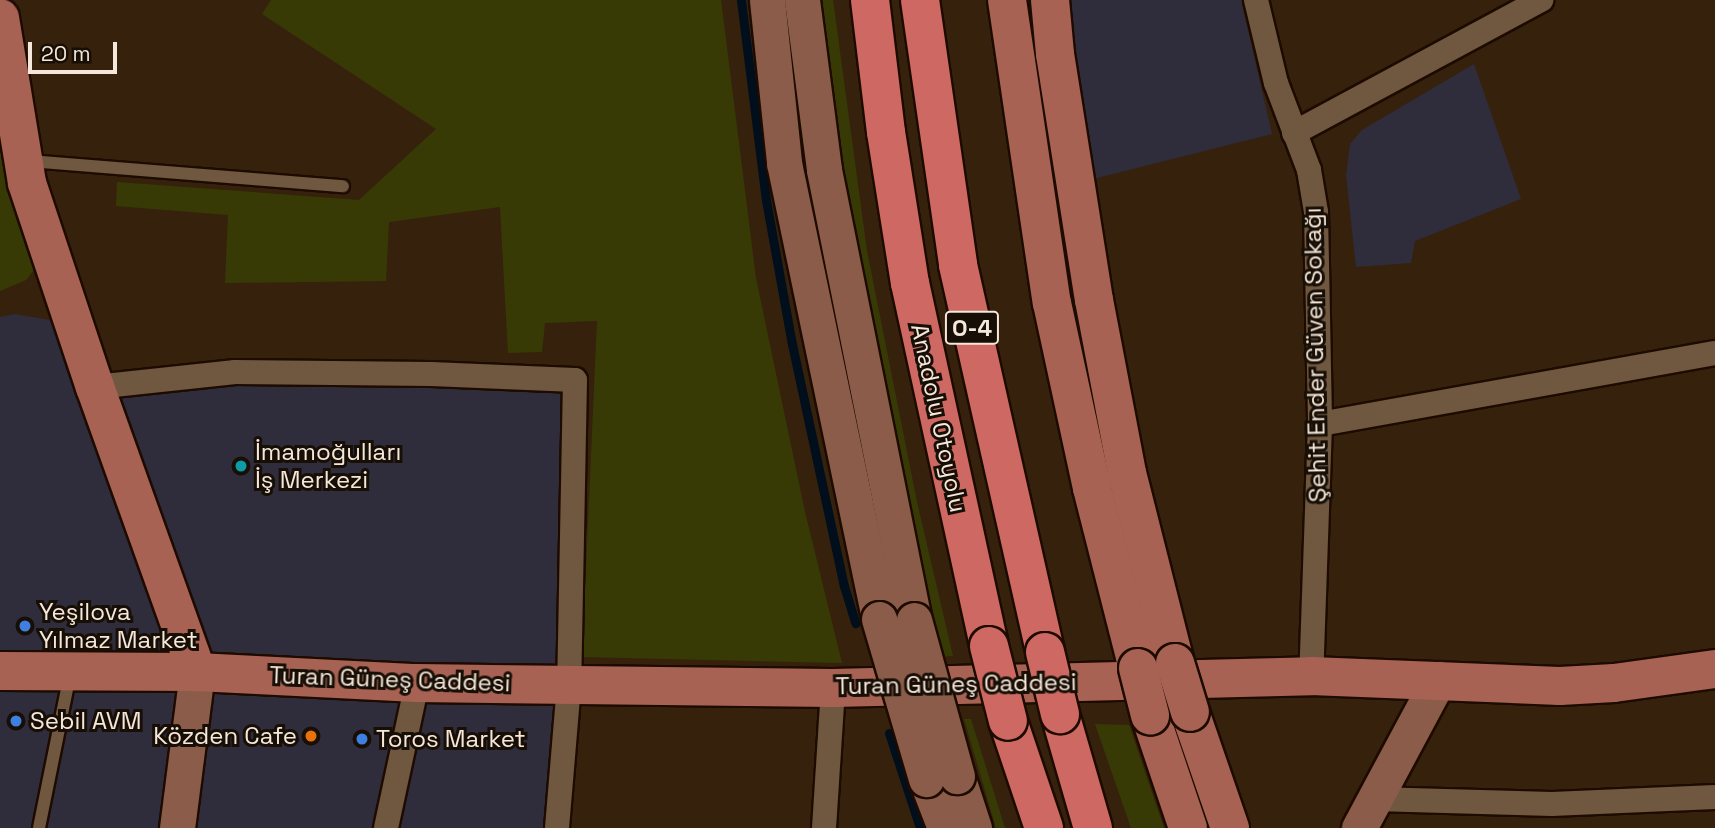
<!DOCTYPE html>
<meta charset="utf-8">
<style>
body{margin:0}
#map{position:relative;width:1715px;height:828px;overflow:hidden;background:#36220c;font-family:"Space Grotesk",sans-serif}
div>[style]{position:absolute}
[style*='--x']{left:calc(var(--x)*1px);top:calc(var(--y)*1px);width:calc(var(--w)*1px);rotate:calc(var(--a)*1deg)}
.commercial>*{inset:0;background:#2f2c3c}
.green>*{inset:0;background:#383a06}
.stream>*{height:9px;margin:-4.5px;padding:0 4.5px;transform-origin:4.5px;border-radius:4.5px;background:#010e1c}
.roads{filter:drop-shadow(2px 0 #1d0b00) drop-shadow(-2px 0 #1d0b00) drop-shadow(0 2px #1d0b00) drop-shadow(0 -2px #1d0b00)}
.lane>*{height:12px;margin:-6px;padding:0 6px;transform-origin:6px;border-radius:6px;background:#6f5740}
.street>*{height:24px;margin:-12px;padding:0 12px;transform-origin:12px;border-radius:12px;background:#6f5740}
.secondary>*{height:35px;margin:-17.5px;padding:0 17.5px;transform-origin:17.5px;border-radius:17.5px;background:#8b5c4a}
.primary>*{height:38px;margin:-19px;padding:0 19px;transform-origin:19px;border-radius:19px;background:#a76254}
.highway>*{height:38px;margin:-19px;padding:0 19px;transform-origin:19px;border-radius:19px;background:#cd6962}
.bridges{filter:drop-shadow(2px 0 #1d0b00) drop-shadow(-2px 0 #1d0b00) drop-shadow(0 2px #1d0b00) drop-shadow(0 -2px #1d0b00)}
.secondary-bridge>*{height:35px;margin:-17.5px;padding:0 17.5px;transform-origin:17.5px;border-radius:17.5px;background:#8b5c4a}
.primary-bridge>*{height:38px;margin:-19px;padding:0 19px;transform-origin:19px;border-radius:19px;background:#a76254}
.highway-bridge>*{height:38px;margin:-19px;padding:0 19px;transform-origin:19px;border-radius:19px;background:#cd6962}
.dots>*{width:19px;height:19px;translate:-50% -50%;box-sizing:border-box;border:4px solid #170e05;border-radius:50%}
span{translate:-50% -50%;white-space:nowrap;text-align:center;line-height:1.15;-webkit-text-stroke:6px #170e05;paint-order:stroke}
.shield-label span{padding:2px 5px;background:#170e05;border:2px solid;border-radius:5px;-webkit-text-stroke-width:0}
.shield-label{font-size:23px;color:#f5e7da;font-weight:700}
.street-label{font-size:24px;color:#f5e7da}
.poi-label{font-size:24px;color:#f5e7da}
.left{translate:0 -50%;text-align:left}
.right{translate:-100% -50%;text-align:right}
.scale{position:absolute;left:28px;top:42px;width:89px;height:32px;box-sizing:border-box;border:4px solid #f5e7da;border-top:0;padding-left:9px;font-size:21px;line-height:24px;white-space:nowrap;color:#f5e7da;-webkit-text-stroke:5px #170e05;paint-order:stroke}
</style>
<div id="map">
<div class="commercial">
<i style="clip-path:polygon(1064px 0,1241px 0,1272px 134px,1089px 180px)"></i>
<i style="clip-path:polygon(1474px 64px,1521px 199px,1415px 241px,1411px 263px,1356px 267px,1346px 175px,1350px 144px,1362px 130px)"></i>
<i style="clip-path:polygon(15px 314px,50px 320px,65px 330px,95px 387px,133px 381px,575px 380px,557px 828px,0 828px,0 317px)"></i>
</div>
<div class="green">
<i style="clip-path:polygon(271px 0,721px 0,756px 278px,805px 512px,842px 663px,582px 657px,597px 321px,545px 323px,542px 352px,508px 353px,500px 207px,389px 222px,386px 281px,225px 283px,228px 215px,116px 206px,117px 182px,359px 200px,436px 129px,262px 14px)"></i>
<i style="clip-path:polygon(821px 0,833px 0,867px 251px,917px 502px,953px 656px,938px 657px,855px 253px)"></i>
<i style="clip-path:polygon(0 51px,37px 266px,26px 280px,0 291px)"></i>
<i style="clip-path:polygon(964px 719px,971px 719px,1005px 828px,996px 828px)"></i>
<i style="clip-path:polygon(1095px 724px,1129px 725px,1164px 828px,1131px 828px)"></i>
</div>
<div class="stream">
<i style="--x:741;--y:0;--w:202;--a:82.9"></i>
<i style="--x:766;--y:200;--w:146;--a:79.8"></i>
<i style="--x:792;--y:344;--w:248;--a:77.9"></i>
<i style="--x:844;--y:586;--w:39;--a:73"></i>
<i style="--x:889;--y:733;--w:100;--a:71.9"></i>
</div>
<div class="roads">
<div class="lane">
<i style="--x:29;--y:161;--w:315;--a:4.6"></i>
<i style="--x:39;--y:828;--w:157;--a:-78.6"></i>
</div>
<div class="street">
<i style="--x:1256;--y:0;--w:85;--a:76.5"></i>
<i style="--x:1276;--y:83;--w:93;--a:69.2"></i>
<i style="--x:1309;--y:170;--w:43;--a:80.5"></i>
<i style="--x:1316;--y:212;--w:212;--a:88.9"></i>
<i style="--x:1320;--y:424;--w:252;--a:92"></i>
<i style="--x:1294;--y:133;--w:281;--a:-28.3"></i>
<i style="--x:95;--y:387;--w:141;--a:-6.1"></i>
<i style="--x:235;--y:372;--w:196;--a:0.6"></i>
<i style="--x:431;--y:374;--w:144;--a:2.4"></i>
<i style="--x:575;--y:380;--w:305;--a:91.1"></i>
<i style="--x:569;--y:685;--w:144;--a:94.8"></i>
<i style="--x:1320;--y:424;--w:401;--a:-10.2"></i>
<i style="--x:1374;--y:799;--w:178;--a:1.6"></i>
<i style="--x:1552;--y:804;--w:163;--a:-2.5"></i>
<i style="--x:386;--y:828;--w:148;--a:-77.9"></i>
<i style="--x:824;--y:828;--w:140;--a:-86.3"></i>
</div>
<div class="secondary">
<i style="--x:767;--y:0;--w:164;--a:84"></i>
<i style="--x:784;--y:163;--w:466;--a:78.2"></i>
<i style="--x:802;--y:0;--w:171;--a:82.6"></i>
<i style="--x:824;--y:170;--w:459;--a:78.7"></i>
<i style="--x:957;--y:776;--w:55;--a:71.9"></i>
<i style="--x:926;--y:779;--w:53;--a:68.8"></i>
<i style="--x:177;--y:828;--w:157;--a:-82.7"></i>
<i style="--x:1359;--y:828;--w:169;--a:-61.8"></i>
</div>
<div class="primary">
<i style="--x:1007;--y:0;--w:306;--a:81.6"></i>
<i style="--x:1052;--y:303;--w:189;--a:77.8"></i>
<i style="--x:1092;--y:488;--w:186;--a:75.7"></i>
<i style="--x:1050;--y:0;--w:54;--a:84.7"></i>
<i style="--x:1055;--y:54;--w:249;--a:81"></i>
<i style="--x:1094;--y:300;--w:176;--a:79.2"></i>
<i style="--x:1127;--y:473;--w:196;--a:75.8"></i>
<i style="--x:0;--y:18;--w:167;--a:80.7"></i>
<i style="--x:27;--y:183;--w:215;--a:71.6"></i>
<i style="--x:95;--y:387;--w:303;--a:70.3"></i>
<i style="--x:0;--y:671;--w:197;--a:0.3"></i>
<i style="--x:197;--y:672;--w:220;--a:2.9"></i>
<i style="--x:417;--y:683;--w:416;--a:0.7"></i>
<i style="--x:833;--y:688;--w:478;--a:-1.4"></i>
<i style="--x:1311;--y:676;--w:249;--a:2.3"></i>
<i style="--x:1560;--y:686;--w:54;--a:-3.2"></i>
<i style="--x:1614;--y:683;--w:102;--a:-7.9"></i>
<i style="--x:1190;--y:712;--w:123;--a:71"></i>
<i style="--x:1150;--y:715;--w:119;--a:71.4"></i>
</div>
<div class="highway">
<i style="--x:870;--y:0;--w:133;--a:83.1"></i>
<i style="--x:886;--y:132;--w:153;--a:81"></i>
<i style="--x:910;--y:283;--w:371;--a:77.7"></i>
<i style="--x:920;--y:0;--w:268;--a:81.8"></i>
<i style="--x:958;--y:265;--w:397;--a:77.3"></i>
<i style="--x:1060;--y:714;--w:119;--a:73.9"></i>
<i style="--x:1008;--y:721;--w:113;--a:71.4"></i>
</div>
</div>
<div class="bridges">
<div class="secondary-bridge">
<i style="--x:879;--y:619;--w:167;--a:73.6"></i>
<i style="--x:914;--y:620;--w:162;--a:74.6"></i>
</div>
<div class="primary-bridge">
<i style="--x:1175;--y:663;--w:51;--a:73"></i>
<i style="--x:1138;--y:668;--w:49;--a:75.7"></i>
</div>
<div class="highway-bridge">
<i style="--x:989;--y:646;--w:77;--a:75.8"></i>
<i style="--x:1045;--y:652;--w:64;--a:76.4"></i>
</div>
</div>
<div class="dots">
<i style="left:241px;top:466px;background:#0f9aa8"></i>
<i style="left:25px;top:626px;background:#3f7fe0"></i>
<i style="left:16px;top:721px;background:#3f7fe0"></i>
<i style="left:311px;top:736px;background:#e8710a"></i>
<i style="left:362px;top:739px;background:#3f7fe0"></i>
</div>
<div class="shield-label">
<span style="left:972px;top:328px">O-4</span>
</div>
<div class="street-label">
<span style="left:1315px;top:355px;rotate:-91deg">Şehit Ender Güven Sokağı</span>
<span style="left:939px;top:418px;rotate:78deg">Anadolu Otoyolu</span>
<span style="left:390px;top:679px;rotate:2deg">Turan Güneş Caddesi</span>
<span style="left:956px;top:684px;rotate:-1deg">Turan Güneş Caddesi</span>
</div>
<div class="poi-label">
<span class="left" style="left:255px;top:466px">İmamoğulları<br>İş Merkezi</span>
<span class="left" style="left:39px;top:626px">Yeşilova<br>Yılmaz Market</span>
<span class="left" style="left:30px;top:721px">Sebil AVM</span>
<span class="right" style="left:297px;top:736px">Közden Cafe</span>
<span class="left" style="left:376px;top:739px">Toros Market</span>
</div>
<div class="scale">20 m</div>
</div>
